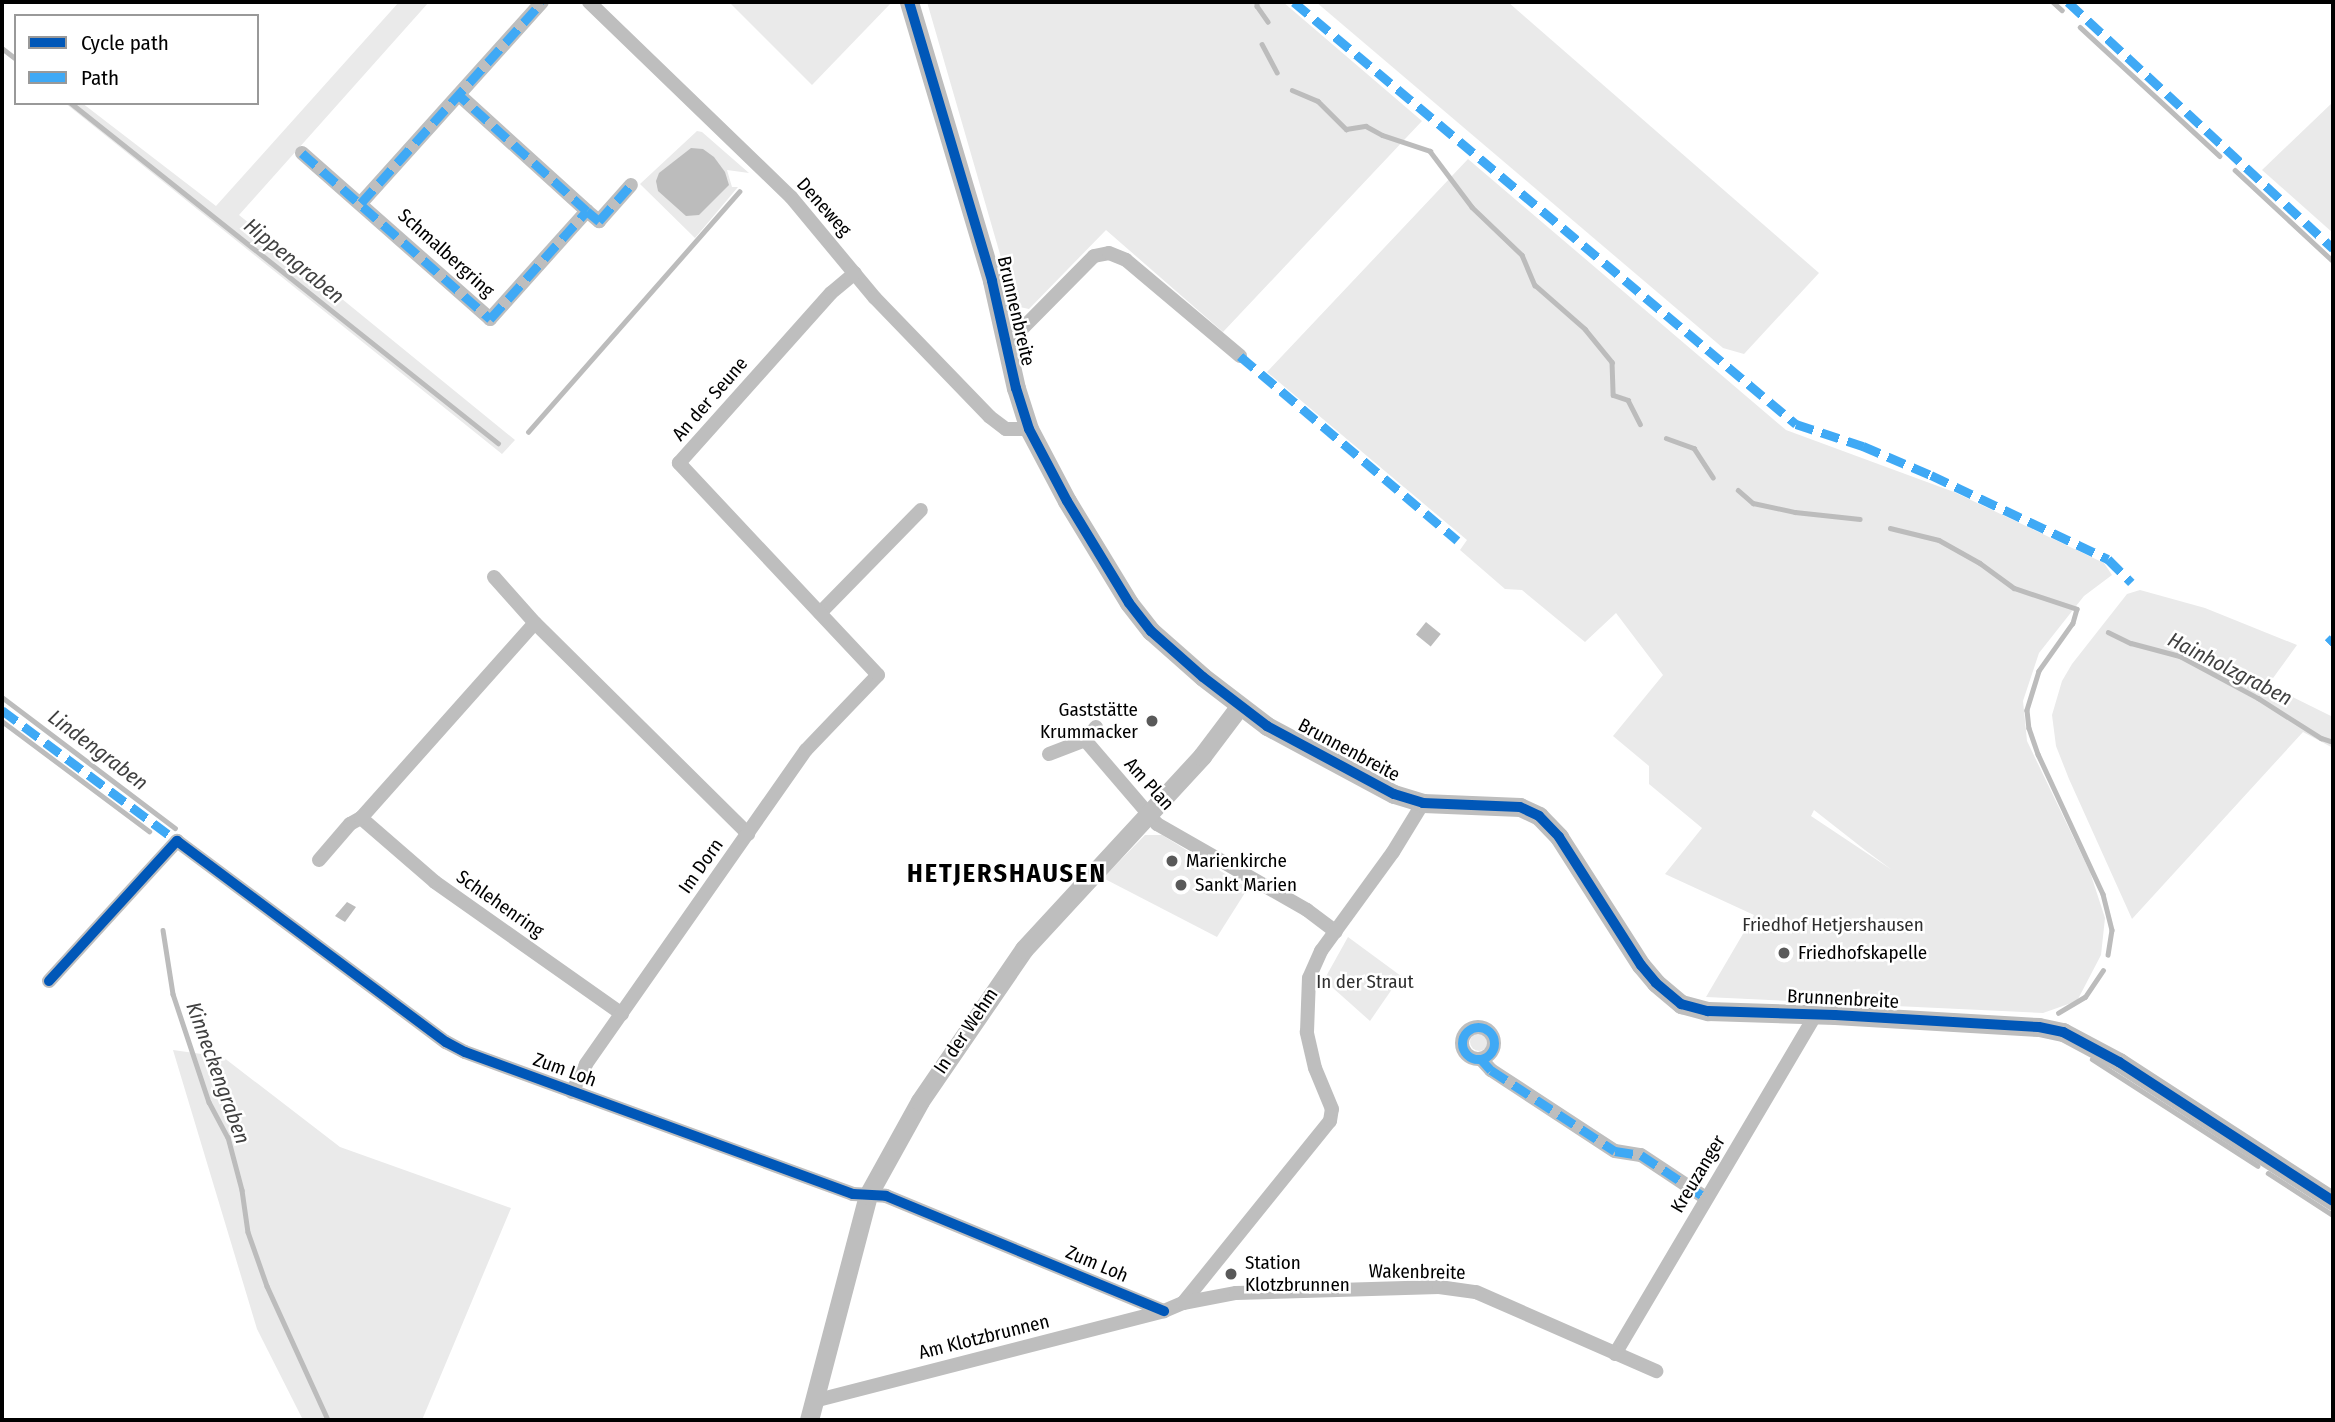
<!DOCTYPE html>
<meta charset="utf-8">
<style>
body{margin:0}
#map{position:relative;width:2335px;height:1422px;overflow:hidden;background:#fff;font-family:"Fira Sans Condensed",sans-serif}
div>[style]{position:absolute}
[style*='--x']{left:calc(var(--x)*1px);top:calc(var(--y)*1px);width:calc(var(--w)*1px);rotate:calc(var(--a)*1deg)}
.green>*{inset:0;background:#eaeaea}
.round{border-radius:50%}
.water>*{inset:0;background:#bcbcbc;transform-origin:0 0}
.stream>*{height:4.5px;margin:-2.25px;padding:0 2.25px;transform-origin:2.25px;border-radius:2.25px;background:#bcbcbc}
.minor>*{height:14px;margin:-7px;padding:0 7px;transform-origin:7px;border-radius:7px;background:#bebebe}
.minor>.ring{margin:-7px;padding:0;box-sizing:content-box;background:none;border:14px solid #bebebe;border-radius:50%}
.tertiary>*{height:19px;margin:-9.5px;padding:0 9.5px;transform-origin:9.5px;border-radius:9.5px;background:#bebebe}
.quiet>*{height:9px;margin-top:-4.5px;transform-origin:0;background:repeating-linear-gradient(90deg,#3fa9f5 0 18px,transparent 0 27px)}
.quiet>.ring{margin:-4.5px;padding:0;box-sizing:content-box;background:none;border:9px solid #3fa9f5;border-radius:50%}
.cycleway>*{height:10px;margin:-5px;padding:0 5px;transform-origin:5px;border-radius:5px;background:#0057b8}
.dots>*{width:19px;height:19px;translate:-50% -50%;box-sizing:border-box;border:4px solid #fff;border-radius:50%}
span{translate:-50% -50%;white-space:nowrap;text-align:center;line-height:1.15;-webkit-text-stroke:5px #fff;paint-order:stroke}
.street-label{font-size:19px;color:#000}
.poi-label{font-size:19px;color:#000}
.right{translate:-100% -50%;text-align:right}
.left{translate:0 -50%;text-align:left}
.park-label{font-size:19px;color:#2f2f2f}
.water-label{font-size:21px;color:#404040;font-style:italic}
.district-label{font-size:26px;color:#000;font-weight:700;letter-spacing:2px}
.frame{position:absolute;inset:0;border:4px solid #000;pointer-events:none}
.legend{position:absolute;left:14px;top:14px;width:245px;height:91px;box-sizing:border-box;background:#fff;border:2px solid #999;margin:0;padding:9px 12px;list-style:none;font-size:21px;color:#000}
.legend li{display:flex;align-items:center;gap:14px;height:35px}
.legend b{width:35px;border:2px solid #999}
</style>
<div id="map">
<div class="green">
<i style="clip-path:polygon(399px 2px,429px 2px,239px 215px,515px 440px,502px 454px,65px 103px,82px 103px,216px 206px)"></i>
<i style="clip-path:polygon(729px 2px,892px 2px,812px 85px)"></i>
<i style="clip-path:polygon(927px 2px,1283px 2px,1422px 121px,1223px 332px,1106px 230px,1029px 309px,1015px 306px)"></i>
<i style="clip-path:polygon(1316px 2px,1508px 2px,1819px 273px,1744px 354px,1723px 348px)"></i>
<i style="clip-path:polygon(2333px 102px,2333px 233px,2262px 170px)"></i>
<i style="clip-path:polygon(697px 131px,702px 132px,749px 173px,727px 170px,732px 187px,738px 187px,695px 238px,640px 184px)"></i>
<i style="clip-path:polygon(evenodd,1468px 159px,1786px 430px,1954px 492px,2104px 563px,2112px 575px,2084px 596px,2039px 653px,2023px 701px,2027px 741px,2090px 872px,2105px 918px,2101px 955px,2077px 1001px,2043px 1013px,1706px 997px,1754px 915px,1665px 874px,1702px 828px,1649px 784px,1649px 766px,1613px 736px,1663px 675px,1616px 613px,1585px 642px,1522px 590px,1505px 589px,1460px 550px,1467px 540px,1267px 372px,1468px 159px,1814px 810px,1865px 850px,1892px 870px,1811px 816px,1814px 810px)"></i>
<i style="clip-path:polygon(2140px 590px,2205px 608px,2297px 645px,2268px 685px,2333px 717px,2333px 748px,2303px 732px,2132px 919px,2069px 779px,2056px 746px,2052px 715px,2062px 681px,2072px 664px,2127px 594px)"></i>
<i style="clip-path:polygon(1145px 835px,1162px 835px,1248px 888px,1217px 937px,1103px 878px)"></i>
<i style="clip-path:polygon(1348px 937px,1401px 976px,1370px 1021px,1324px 980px)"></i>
<i class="round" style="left:1470px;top:1033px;width:18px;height:18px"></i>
<i style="clip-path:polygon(173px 1050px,223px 1057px,340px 1147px,511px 1208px,422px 1420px,303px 1420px,257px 1329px)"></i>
</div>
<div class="water">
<i style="clip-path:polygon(691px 148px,703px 149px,714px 157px,725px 172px,729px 185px,699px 215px,686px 216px,658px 191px,656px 181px,659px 173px)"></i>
<i style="left:1426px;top:622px;width:19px;height:16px;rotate:39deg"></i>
<i style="clip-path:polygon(347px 902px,356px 907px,345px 922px,335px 916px)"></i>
</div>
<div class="stream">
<i style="--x:1257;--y:2;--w:4;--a:90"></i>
<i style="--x:1257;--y:6;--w:19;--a:55"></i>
<i style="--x:2053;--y:2;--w:12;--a:42"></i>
<i style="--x:2080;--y:27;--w:190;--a:42.7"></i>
<i style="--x:1262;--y:44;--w:32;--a:62"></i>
<i style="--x:2;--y:48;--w:18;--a:38"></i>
<i style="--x:1292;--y:90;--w:28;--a:23"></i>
<i style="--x:1318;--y:101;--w:40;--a:45"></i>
<i style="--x:1346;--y:129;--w:20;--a:-9"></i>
<i style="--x:1366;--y:126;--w:18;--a:29"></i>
<i style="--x:1382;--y:135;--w:51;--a:18.4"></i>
<i style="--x:1430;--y:151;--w:70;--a:53.1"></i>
<i style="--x:1472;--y:207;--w:69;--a:43.8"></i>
<i style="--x:1522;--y:255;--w:33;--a:67"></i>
<i style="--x:1535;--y:285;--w:67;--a:41.3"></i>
<i style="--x:1585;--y:329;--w:43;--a:50.7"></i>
<i style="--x:1612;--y:362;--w:33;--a:88"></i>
<i style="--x:1613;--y:395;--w:16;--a:18"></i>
<i style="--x:1628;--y:400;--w:27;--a:63"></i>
<i style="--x:71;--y:103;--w:546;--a:38.53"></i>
<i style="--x:2235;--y:170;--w:134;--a:42.9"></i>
<i style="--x:528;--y:432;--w:320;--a:-48.7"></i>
<i style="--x:1666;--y:438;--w:30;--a:20"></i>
<i style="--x:1694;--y:448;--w:35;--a:57"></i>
<i style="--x:1738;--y:490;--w:20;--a:41"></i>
<i style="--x:1753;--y:503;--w:43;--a:12.1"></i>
<i style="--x:1795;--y:512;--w:65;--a:6.1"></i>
<i style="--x:1890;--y:528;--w:50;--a:13.8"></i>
<i style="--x:1939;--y:540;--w:47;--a:29.3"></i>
<i style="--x:1980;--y:563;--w:42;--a:36.3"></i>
<i style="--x:2014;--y:588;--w:66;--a:18.4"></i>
<i style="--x:2077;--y:609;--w:15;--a:106"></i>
<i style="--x:2073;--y:623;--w:59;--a:125.3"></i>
<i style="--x:2039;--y:671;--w:41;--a:107.1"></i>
<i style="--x:2027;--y:710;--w:18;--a:84"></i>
<i style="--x:2029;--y:728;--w:28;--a:71"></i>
<i style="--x:2038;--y:754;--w:154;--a:65.1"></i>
<i style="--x:2103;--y:894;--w:37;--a:76"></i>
<i style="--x:2112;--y:930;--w:25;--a:99"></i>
<i style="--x:2108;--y:632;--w:25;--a:26"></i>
<i style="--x:2131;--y:643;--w:51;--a:14.9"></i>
<i style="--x:2180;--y:656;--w:89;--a:28.3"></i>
<i style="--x:2258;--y:698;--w:75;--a:32.4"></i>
<i style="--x:2321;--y:738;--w:13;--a:18"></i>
<i style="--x:2;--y:697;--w:217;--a:37.1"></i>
<i style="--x:2;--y:721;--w:184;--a:36.8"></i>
<i style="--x:163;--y:930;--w:65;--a:81.1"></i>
<i style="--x:173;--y:994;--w:114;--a:71.6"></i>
<i style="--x:209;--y:1102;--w:40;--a:62"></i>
<i style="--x:228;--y:1137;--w:55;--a:75.2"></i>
<i style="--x:242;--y:1190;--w:42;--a:81.9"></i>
<i style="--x:248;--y:1232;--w:57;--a:70.6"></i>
<i style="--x:267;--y:1286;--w:147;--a:65.5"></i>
<i style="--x:2058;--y:1013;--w:31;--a:-31"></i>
<i style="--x:2085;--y:997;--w:32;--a:-56"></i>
<i style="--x:2092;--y:1059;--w:197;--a:32.8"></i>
<i style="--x:2268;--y:1173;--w:77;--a:32.9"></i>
</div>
<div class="minor">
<i style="--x:589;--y:2;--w:281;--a:44"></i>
<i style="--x:791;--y:197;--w:131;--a:50.3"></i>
<i style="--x:875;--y:298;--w:165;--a:46"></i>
<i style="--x:990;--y:417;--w:20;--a:37"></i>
<i style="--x:1006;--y:429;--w:23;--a:0"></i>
<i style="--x:302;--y:153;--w:251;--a:41.4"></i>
<i style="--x:490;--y:319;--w:145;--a:-48.1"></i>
<i style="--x:587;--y:211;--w:173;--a:-137.8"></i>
<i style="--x:361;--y:203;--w:270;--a:-48"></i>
<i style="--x:587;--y:211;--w:16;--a:40"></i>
<i style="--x:599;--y:221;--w:48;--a:-48.4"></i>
<i style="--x:1006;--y:345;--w:125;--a:-45.3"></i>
<i style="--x:1094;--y:256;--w:15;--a:-11"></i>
<i style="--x:1109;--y:253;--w:18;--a:22"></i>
<i style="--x:1126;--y:260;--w:149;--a:40.1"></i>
<i style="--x:494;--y:577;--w:62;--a:48.3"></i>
<i style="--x:820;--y:613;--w:144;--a:-45.6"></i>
<i style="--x:1096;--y:727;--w:17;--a:130"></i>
<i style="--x:1085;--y:740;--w:111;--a:49.4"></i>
<i style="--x:1157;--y:824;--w:173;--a:29.8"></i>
<i style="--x:1307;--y:910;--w:36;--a:37"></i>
<i style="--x:1049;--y:754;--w:39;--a:-21"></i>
<i style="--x:319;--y:860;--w:48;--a:-49.3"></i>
<i style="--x:350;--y:824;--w:13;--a:-29"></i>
<i style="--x:49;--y:981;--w:190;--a:-47.6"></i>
<i style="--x:177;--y:841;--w:336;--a:36.8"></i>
<i style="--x:446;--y:1042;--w:21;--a:28"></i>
<i style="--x:465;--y:1052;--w:413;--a:20.1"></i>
<i style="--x:853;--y:1194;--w:33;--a:3"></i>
<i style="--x:886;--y:1196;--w:301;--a:22.5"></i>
<i style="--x:622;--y:1014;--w:229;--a:-144.8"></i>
<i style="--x:435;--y:882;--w:98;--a:-139.1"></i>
<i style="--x:361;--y:818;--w:261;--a:-48.3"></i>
<i style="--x:535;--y:623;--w:300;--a:44.7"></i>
<i class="ring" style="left:1462px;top:1027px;width:18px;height:18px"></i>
<i style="--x:1481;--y:1059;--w:15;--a:48"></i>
<i style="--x:1491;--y:1070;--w:148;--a:33.2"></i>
<i style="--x:1615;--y:1151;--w:26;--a:9"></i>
<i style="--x:1641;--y:1155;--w:78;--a:33.5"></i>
<i style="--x:572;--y:1092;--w:31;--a:-63"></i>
<i style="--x:586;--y:1064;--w:383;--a:-55"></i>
<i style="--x:806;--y:750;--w:104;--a:-46.2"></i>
<i style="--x:878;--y:675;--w:291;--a:-133.2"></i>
<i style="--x:679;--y:463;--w:228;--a:-48.2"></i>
<i style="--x:831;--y:293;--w:31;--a:-40"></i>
<i style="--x:1183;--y:1303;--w:234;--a:-51.1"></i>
<i style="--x:1330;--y:1121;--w:12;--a:-81"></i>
<i style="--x:1332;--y:1109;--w:44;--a:-112.5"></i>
<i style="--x:1315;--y:1068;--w:37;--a:-103"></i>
<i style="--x:1307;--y:1032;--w:54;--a:-87.9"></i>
<i style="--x:1309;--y:978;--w:30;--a:-66"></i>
<i style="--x:1321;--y:951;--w:122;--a:-54"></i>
<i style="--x:1393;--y:852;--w:57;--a:-58.5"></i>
<i style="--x:1615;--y:1354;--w:395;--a:-59.4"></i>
<i style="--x:814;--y:1401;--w:361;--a:-14.4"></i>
<i style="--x:1164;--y:1311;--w:21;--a:-23"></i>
<i style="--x:1183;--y:1303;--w:54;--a:-10.7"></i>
<i style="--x:1236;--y:1293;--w:203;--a:-1.7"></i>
<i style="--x:1439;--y:1287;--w:37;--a:8"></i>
<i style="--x:1476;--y:1292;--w:197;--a:23.7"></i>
</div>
<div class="tertiary">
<i style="--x:909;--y:2;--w:291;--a:73.4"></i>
<i style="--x:992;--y:281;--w:110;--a:77.4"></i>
<i style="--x:1016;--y:388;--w:43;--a:72.4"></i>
<i style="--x:1029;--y:429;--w:81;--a:62.2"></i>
<i style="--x:1067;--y:501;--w:119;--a:58.7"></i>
<i style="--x:1129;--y:603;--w:36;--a:52"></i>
<i style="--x:1151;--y:631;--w:69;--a:41.5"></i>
<i style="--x:1203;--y:677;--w:81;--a:37.4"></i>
<i style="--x:1267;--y:726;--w:144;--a:28.2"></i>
<i style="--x:1394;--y:794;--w:30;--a:17"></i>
<i style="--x:1423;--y:803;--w:97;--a:2.4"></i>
<i style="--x:1520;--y:807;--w:21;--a:25"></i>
<i style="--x:1539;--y:816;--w:29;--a:46"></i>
<i style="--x:1559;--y:837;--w:152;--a:57.4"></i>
<i style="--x:1641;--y:965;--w:23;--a:50"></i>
<i style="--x:1656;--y:983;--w:33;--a:40"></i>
<i style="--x:1681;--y:1004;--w:28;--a:15"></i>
<i style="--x:1708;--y:1011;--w:127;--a:1.8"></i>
<i style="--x:1835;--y:1015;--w:204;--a:3.4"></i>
<i style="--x:2039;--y:1027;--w:25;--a:12"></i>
<i style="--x:2063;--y:1032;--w:64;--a:28.2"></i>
<i style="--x:2119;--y:1062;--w:255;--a:33"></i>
<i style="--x:809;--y:1420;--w:233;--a:-75.3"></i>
<i style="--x:868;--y:1195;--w:107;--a:-61"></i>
<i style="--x:920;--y:1101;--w:184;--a:-55.6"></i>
<i style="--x:1024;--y:949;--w:263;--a:-47.3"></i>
<i style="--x:1202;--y:756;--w:61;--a:-52.9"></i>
</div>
<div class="quiet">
<i style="--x:1294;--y:2;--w:656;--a:40.05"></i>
<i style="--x:1796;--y:424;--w:71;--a:18.2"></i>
<i style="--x:1863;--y:446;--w:74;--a:23.1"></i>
<i style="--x:1931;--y:475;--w:196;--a:25.4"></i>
<i style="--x:2108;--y:559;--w:33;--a:45"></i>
<i style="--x:2068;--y:2;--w:362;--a:42.9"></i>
<i style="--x:302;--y:153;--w:251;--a:41.4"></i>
<i style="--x:490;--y:319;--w:145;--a:-48.1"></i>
<i style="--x:587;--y:211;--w:173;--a:-137.8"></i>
<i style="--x:361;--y:203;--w:270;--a:-48"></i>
<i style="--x:587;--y:211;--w:16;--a:40"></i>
<i style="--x:599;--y:221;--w:48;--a:-48.4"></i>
<i style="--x:1240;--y:356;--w:285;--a:40.3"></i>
<i style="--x:2328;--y:643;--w:7;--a:-45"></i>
<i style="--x:2;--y:710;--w:219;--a:36.8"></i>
<i class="ring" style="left:1462px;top:1027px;width:23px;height:23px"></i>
<i style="--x:1481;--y:1059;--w:15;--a:48"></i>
<i style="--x:1491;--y:1070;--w:148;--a:33.2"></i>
<i style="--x:1615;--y:1151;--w:26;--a:9"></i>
<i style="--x:1641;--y:1155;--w:78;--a:33.5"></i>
</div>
<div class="cycleway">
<i style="--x:909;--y:2;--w:291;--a:73.4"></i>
<i style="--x:992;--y:281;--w:110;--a:77.4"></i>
<i style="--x:1016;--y:388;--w:43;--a:72.4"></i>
<i style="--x:1029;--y:429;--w:81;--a:62.2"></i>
<i style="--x:1067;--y:501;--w:119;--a:58.7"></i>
<i style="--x:1129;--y:603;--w:36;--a:52"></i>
<i style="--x:1151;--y:631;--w:69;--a:41.5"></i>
<i style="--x:1203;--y:677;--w:81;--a:37.4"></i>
<i style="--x:1267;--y:726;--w:144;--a:28.2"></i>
<i style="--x:1394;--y:794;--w:30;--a:17"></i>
<i style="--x:1423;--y:803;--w:97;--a:2.4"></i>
<i style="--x:1520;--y:807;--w:21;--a:25"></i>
<i style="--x:1539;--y:816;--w:29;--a:46"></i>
<i style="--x:1559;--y:837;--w:152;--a:57.4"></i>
<i style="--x:1641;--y:965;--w:23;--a:50"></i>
<i style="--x:1656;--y:983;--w:33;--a:40"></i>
<i style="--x:1681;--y:1004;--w:28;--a:15"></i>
<i style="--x:1708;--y:1011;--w:127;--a:1.8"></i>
<i style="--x:1835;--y:1015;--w:204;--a:3.4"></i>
<i style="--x:2039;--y:1027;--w:25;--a:12"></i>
<i style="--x:2063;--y:1032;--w:64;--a:28.2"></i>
<i style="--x:2119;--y:1062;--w:255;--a:33"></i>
<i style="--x:49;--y:981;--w:190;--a:-47.6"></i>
<i style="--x:177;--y:841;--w:336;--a:36.8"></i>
<i style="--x:446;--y:1042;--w:21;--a:28"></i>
<i style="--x:465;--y:1052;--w:413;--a:20.1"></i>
<i style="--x:853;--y:1194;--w:33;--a:3"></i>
<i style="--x:886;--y:1196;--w:301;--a:22.5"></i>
</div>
<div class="dots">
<i style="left:1152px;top:721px;background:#595959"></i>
<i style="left:1172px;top:861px;background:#595959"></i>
<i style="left:1181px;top:885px;background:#595959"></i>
<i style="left:1784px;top:953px;background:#595959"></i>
<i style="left:1231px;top:1274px;background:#595959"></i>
</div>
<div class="street-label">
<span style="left:824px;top:207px;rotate:48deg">Deneweg</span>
<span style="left:446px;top:253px;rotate:42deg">Schmalbergring</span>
<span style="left:1016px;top:311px;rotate:77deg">Brunnenbreite</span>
<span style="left:710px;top:399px;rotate:-49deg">An der Seune</span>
<span style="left:1349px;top:750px;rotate:28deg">Brunnenbreite</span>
<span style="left:1149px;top:784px;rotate:48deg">Am Plan</span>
<span style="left:701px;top:866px;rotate:-55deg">Im Dorn</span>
<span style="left:500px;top:904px;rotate:35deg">Schlehenring</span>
<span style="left:1843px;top:999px;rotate:3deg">Brunnenbreite</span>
<span style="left:966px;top:1031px;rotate:-56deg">In der Wehm</span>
<span style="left:565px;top:1070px;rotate:20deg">Zum Loh</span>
<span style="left:1698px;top:1174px;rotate:-59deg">Kreuzanger</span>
<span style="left:1097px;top:1264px;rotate:23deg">Zum Loh</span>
<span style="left:1417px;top:1272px;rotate:1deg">Wakenbreite</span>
<span style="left:984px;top:1337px;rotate:-14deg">Am Klotzbrunnen</span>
</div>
<div class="poi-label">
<span class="right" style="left:1138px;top:721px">Gaststätte<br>Krummacker</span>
<span class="left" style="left:1186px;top:861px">Marienkirche</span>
<span class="left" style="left:1195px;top:885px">Sankt Marien</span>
<span class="left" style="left:1798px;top:953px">Friedhofskapelle</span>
<span class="left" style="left:1245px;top:1274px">Station<br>Klotzbrunnen</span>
</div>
<div class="park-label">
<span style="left:1833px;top:925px">Friedhof Hetjershausen</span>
<span style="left:1365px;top:982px">In der Straut</span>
</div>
<div class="water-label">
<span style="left:294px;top:261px;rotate:39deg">Hippengraben</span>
<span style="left:2230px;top:669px;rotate:27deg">Hainholzgraben</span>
<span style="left:98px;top:750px;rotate:37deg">Lindengraben</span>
<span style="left:218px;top:1073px;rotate:70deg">Kinneckengraben</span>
</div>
<div class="district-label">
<span style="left:1007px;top:874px">HETJERSHAUSEN</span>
</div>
<div class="frame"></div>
<ul class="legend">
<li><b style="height:9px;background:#0057b8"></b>Cycle path</li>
<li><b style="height:9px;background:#3fa9f5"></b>Path</li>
</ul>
</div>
